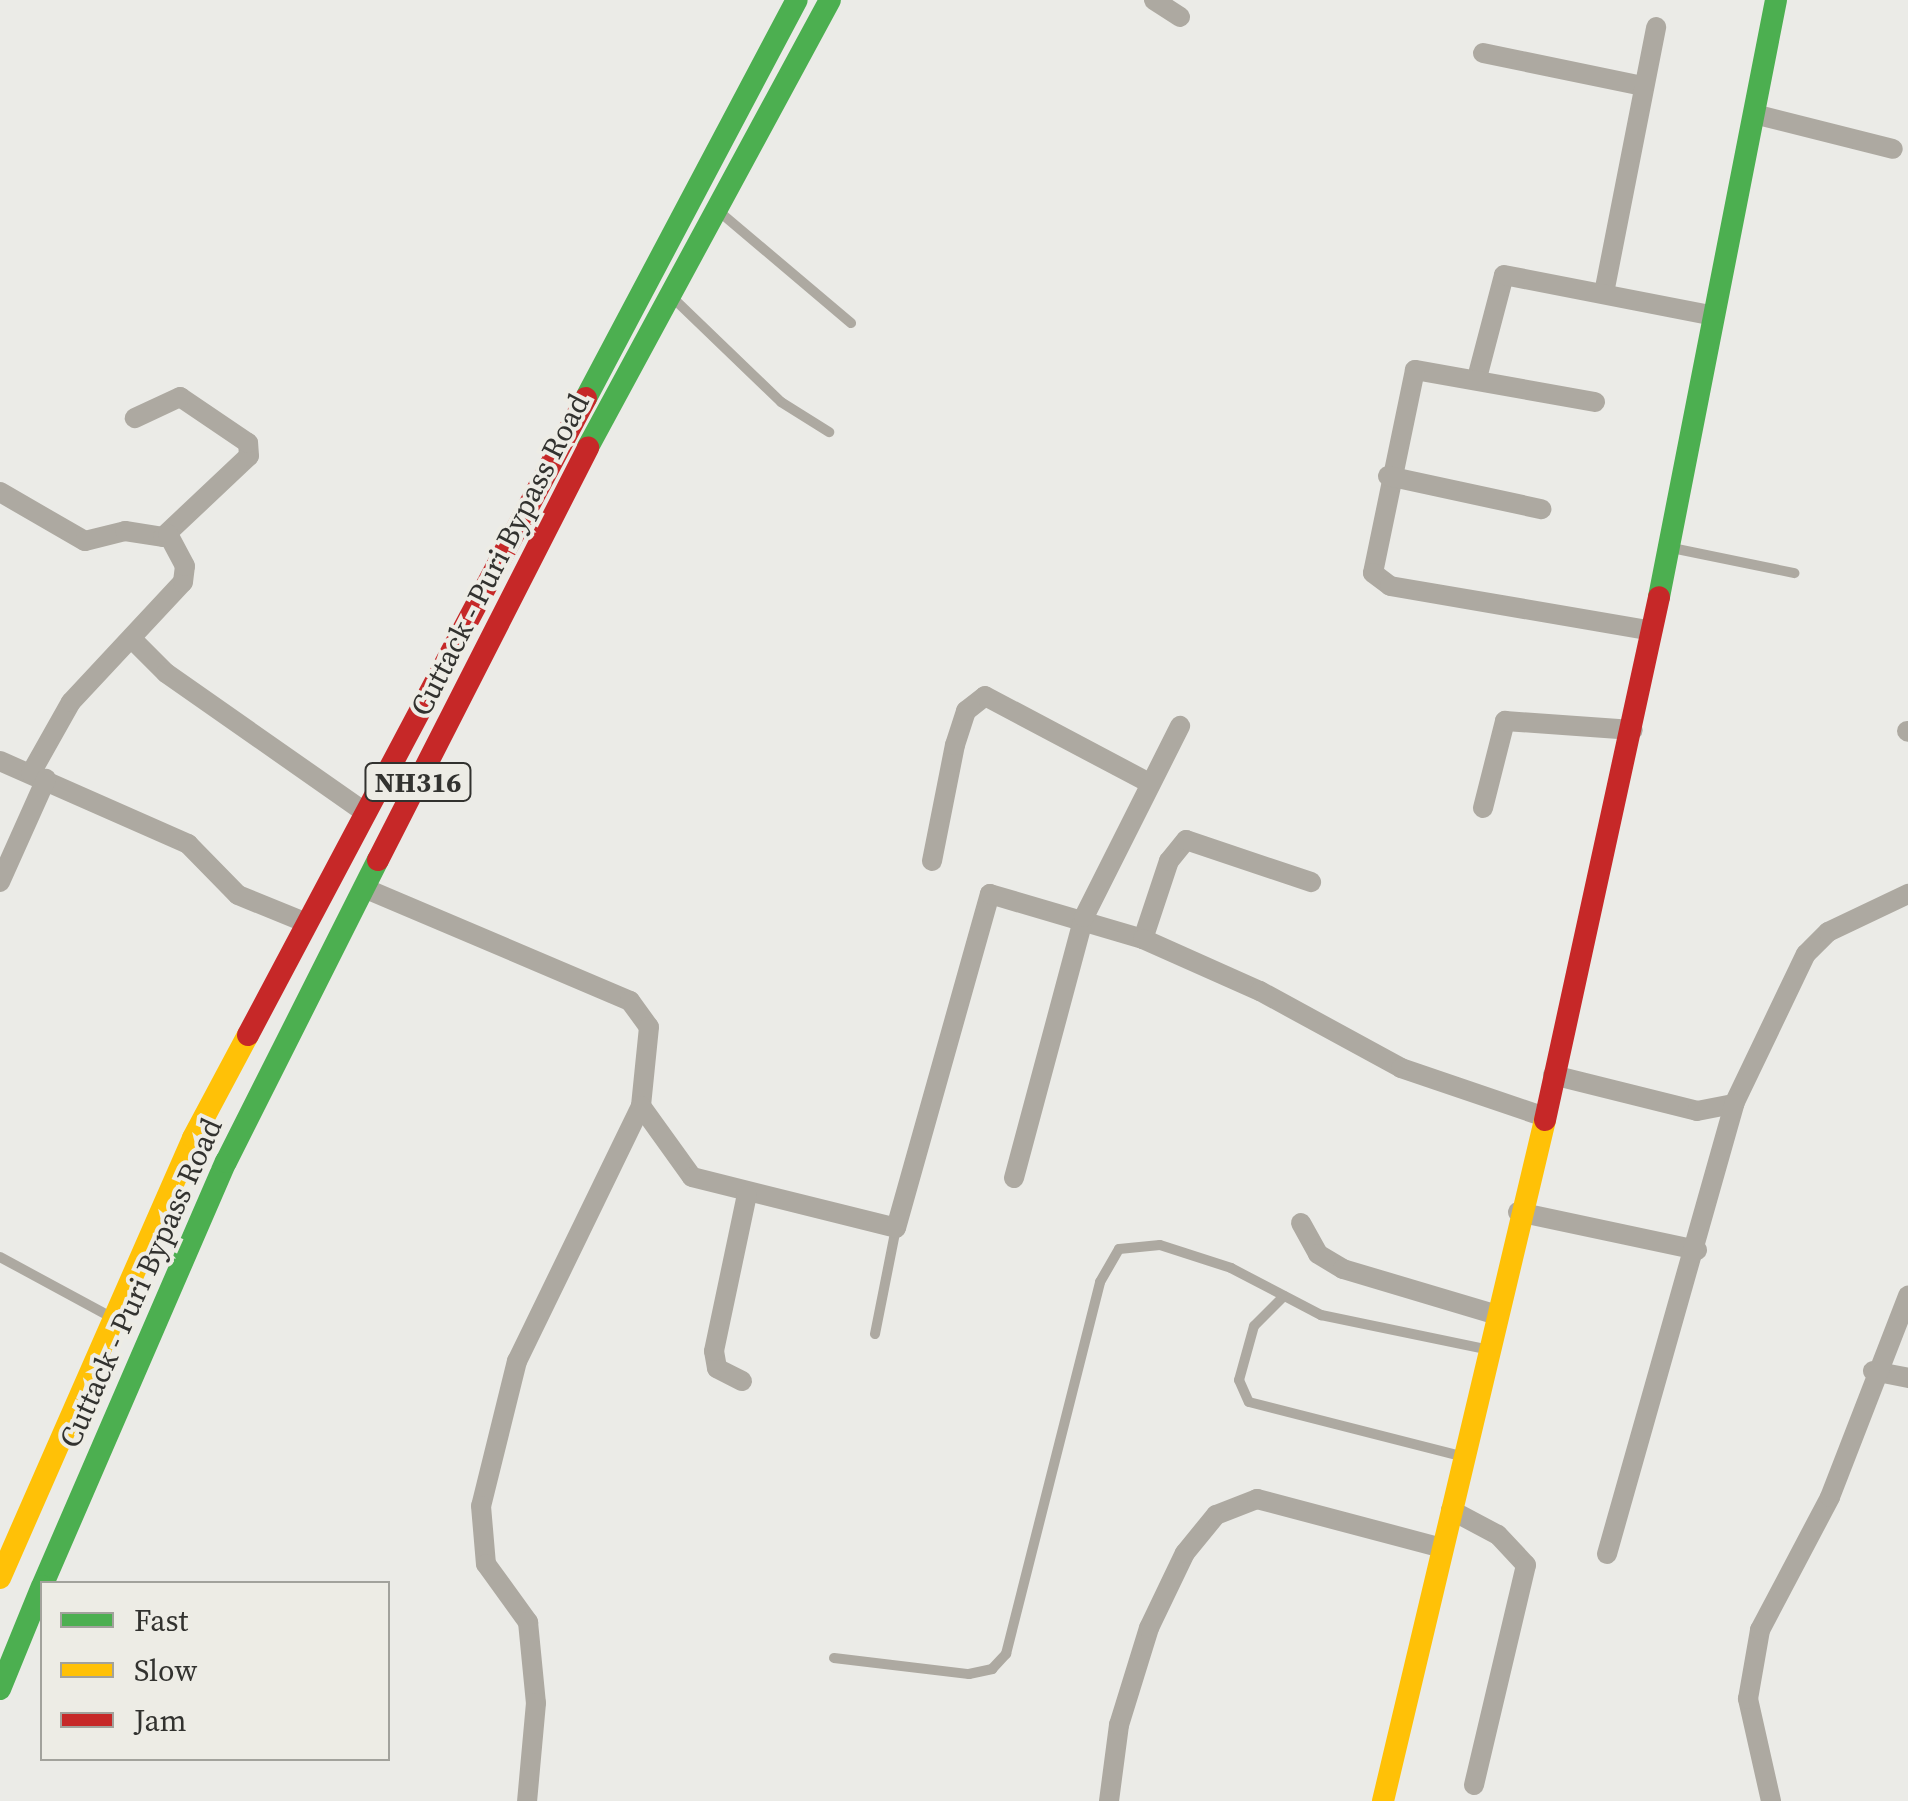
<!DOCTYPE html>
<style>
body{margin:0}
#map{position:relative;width:1908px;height:1801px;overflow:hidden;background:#ebebe7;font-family:"Source Serif 4",serif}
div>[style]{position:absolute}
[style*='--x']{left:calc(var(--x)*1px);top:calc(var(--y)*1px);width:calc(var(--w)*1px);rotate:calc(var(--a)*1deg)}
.lane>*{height:10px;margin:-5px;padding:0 5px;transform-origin:5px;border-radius:5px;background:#ada9a1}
.street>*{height:20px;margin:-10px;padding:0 10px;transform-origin:10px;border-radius:10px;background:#ada9a1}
.fast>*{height:22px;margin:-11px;padding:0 11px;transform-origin:11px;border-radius:11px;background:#4caf50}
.slow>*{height:22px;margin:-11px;padding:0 11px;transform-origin:11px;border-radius:11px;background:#ffc107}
.jam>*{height:22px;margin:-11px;padding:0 11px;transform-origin:11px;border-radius:11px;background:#c62828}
span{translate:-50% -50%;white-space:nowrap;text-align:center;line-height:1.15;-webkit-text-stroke:8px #edece5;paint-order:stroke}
.shield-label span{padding:2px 8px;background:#edece5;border:2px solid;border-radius:8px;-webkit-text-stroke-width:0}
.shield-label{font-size:28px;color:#32322f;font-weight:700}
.street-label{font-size:30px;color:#32322f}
.legend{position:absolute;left:40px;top:1581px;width:350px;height:180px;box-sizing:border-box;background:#edece5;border:2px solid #a2a29c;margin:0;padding:12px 18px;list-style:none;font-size:30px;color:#32322f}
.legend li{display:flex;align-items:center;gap:20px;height:50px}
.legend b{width:50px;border:2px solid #a2a29c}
</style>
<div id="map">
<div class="lane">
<i style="--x:722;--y:214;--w:169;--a:40.2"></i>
<i style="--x:673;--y:298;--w:150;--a:43.9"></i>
<i style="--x:781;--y:402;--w:57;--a:32"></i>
<i style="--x:1672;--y:548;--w:125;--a:11.6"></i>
<i style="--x:0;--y:1257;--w:124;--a:28.4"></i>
<i style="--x:1284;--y:1296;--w:42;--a:135"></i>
<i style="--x:1254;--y:1326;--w:56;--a:105.5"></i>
<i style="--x:1239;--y:1380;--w:24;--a:66"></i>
<i style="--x:1249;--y:1402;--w:219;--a:14.3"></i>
<i style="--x:875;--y:1334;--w:108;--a:-78.8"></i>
<i style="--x:834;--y:1658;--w:136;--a:6.8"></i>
<i style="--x:969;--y:1674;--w:24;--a:-12"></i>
<i style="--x:992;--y:1669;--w:21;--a:-47"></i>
<i style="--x:1006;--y:1654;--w:384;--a:-75.8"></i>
<i style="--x:1100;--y:1282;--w:38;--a:-60"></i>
<i style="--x:1119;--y:1249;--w:41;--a:-5.6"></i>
<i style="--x:1160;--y:1245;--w:75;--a:17.9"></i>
<i style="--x:1231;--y:1268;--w:102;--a:27.6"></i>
<i style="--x:1321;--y:1315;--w:167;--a:11.7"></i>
</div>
<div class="street">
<i style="--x:1154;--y:0;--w:31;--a:33"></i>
<i style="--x:1483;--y:53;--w:163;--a:11.7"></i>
<i style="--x:1754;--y:114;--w:143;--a:14.1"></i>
<i style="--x:1604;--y:293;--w:271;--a:-78.9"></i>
<i style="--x:1477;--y:378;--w:106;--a:-75.3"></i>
<i style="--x:1504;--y:275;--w:214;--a:11"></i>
<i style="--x:1595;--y:402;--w:183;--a:-169.9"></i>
<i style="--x:1415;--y:370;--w:207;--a:101.7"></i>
<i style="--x:1373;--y:573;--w:21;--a:37"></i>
<i style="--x:1390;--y:586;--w:266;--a:9.7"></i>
<i style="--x:1388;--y:476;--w:157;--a:12.2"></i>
<i style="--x:0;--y:492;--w:98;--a:30"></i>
<i style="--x:85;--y:541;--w:41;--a:-14"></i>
<i style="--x:125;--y:531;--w:38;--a:9"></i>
<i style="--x:163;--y:537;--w:118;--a:-43.3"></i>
<i style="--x:249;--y:456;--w:13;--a:-94"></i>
<i style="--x:248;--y:443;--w:82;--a:-145.9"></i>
<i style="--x:180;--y:397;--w:50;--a:155"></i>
<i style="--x:133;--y:640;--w:47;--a:45"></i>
<i style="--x:166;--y:673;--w:241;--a:35"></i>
<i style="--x:1907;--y:731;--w:1;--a:45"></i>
<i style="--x:0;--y:761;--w:206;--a:23.8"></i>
<i style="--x:188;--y:844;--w:71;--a:45.6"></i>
<i style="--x:238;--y:895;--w:71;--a:22.2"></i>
<i style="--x:31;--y:773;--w:81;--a:-60.6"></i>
<i style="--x:71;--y:702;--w:164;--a:-47"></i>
<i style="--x:183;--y:582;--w:16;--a:-83"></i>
<i style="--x:185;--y:566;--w:36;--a:-118"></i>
<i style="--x:1483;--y:808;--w:90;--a:-75.8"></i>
<i style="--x:1505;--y:721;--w:128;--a:4"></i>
<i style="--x:932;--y:861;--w:118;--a:-78.8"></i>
<i style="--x:955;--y:745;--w:36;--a:-72"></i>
<i style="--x:966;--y:711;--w:24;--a:-38"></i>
<i style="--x:985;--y:696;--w:186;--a:27.9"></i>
<i style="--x:0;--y:882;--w:113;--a:-65.9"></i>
<i style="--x:364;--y:888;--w:289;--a:23"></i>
<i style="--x:630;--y:1001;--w:32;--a:54"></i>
<i style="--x:649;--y:1027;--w:79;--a:95.8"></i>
<i style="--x:641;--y:1106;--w:284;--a:115.9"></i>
<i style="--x:517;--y:1361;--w:149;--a:103.9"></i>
<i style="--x:481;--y:1506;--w:58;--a:85.1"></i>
<i style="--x:486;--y:1564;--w:72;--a:54.1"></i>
<i style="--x:528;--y:1622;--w:81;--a:84.4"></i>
<i style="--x:536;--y:1703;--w:98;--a:95.2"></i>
<i style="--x:1143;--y:939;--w:82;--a:-71.6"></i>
<i style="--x:1169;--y:861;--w:27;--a:-51"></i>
<i style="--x:1186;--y:840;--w:132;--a:18.6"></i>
<i style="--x:1553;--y:1075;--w:148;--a:14"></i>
<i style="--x:1697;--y:1111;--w:38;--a:-11"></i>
<i style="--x:1734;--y:1104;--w:166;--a:-64.4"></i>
<i style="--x:1806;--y:954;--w:31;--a:-45"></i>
<i style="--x:1828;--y:932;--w:89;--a:-25.4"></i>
<i style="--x:641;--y:1106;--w:87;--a:54.3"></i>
<i style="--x:692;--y:1177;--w:210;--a:14"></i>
<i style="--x:896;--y:1228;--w:347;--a:-74.3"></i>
<i style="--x:990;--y:894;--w:159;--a:16.4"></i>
<i style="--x:1143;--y:939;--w:128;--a:24"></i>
<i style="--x:1260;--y:991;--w:161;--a:28.6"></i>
<i style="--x:1401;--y:1068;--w:149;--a:18.8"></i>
<i style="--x:1014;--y:1178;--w:270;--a:-75"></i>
<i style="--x:1084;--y:917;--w:214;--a:-63.3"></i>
<i style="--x:1518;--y:1212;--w:183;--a:12"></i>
<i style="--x:1301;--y:1223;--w:35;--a:61"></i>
<i style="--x:1318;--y:1254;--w:29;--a:31"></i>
<i style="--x:1343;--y:1269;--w:158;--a:16.6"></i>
<i style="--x:1873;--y:1371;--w:36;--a:11"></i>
<i style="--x:742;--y:1381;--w:28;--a:-153"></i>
<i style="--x:717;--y:1368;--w:17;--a:-100"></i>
<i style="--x:714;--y:1351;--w:159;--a:-78.1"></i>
<i style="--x:1451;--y:1510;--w:53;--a:28"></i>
<i style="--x:1498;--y:1535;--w:41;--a:47"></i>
<i style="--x:1526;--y:1565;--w:226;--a:103.3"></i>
<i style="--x:1607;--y:1554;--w:468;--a:-74.2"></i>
<i style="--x:1109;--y:1801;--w:77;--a:-82.5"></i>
<i style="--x:1119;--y:1725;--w:102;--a:-72.8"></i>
<i style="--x:1149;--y:1628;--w:83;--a:-64.4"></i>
<i style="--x:1185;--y:1553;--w:49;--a:-50.8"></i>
<i style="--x:1216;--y:1515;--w:44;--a:-21.3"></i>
<i style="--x:1257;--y:1499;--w:192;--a:14.8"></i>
<i style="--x:1771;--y:1801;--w:105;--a:-102.7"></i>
<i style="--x:1748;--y:1699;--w:70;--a:-80.1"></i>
<i style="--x:1760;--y:1630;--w:150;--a:-62.2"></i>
<i style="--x:1830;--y:1497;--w:216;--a:-68.8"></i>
</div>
<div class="fast">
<i style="--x:586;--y:398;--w:450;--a:-62.1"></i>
<i style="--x:588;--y:447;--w:508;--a:-61.57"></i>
<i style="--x:1659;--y:597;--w:608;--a:-78.91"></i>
<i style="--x:43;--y:1584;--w:460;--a:-66.6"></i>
<i style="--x:226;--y:1162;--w:338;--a:-63.3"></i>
<i style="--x:0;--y:1689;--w:111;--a:-67.8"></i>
</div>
<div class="slow">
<i style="--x:0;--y:1578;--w:480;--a:-66.3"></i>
<i style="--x:193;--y:1138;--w:117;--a:-61.9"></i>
<i style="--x:1383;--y:1801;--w:700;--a:-76.62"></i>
</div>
<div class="jam">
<i style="--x:378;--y:860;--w:463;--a:-63"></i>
<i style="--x:248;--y:1035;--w:721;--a:-62.05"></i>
<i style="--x:1545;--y:1120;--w:535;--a:-77.7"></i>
</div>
<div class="shield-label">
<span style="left:418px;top:782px">NH316</span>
</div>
<div class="street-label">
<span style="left:500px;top:555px;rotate:-63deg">Cuttack - Puri Bypass Road</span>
<span style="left:141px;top:1283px;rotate:-66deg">Cuttack - Puri Bypass Road</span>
</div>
<ul class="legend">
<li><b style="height:12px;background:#4caf50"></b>Fast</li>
<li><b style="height:12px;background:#ffc107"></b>Slow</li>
<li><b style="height:12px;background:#c62828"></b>Jam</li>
</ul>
</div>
